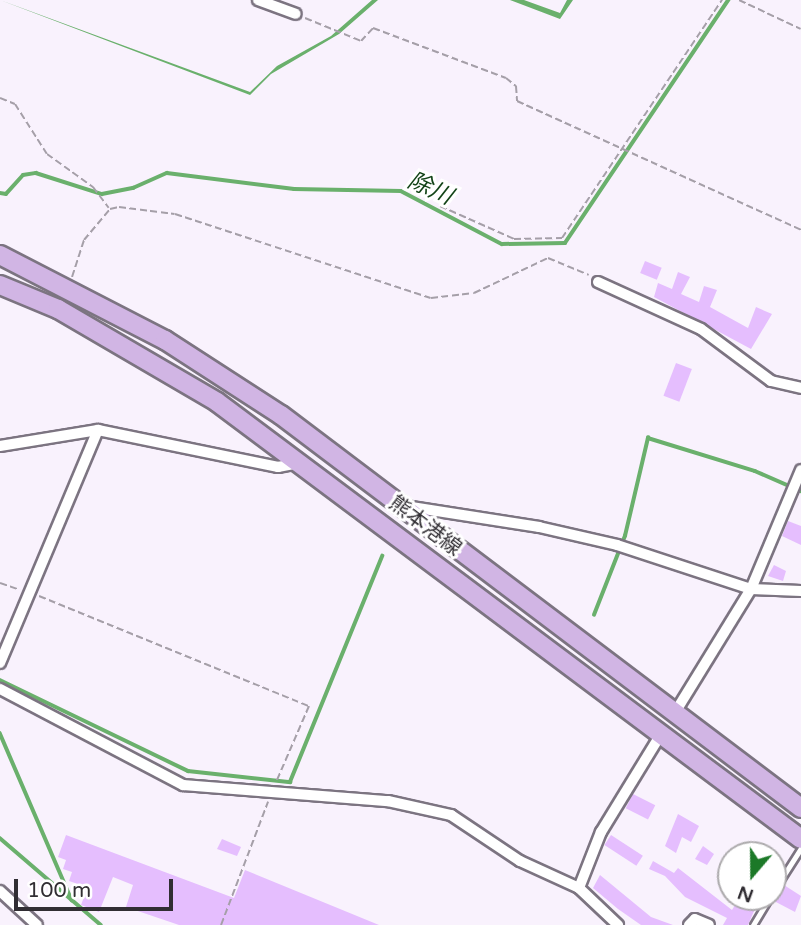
<!DOCTYPE html>
<meta charset="utf-8">
<style>
body{margin:0}
#map{position:relative;width:801px;height:925px;overflow:hidden;background:#f9f2fd;font-family:"Varela Round","Noto Sans JP",sans-serif}
div>[style]{position:absolute}
[style*='--x']{left:calc(var(--x)*1px);top:calc(var(--y)*1px);width:calc(var(--w)*1px);rotate:calc(var(--a)*1deg)}
.water>*{inset:0;background:#6ab06c}
.stream>*{height:3.5px;margin:-1.75px;padding:0 1.75px;transform-origin:1.75px;border-radius:1.75px;background:#6ab06c}
.building>*{inset:0;background:#e5befe;transform-origin:0 0}
.path>*{height:2px;margin-top:-1px;transform-origin:0;background:repeating-linear-gradient(90deg,#a59fa8 0 7px,transparent 0 10.5px)}
.roads{filter:drop-shadow(2px 0 #7c7481) drop-shadow(-2px 0 #7c7481) drop-shadow(0 2px #7c7481) drop-shadow(0 -2px #7c7481)}
.service>*{height:5px;margin:-2.5px;padding:0 2.5px;transform-origin:2.5px;border-radius:2.5px;background:#fff}
.minor>*{height:10px;margin:-5px;padding:0 5px;transform-origin:5px;border-radius:5px;background:#fff}
.primary>*{height:18px;margin:-9px;padding:0 9px;transform-origin:9px;border-radius:9px;background:#d1b5e4}
span{translate:-50% -50%;white-space:nowrap;text-align:center;line-height:1.15;-webkit-text-stroke:6px #fff;paint-order:stroke}
.street-label{font-size:21px;color:#312e33}
.water-label{font-size:23px;color:#134418;font-style:italic}
.north{position:absolute;left:717px;top:841px;width:70px;height:70px;box-sizing:border-box;background:#fff;border:2px solid #adabad;border-radius:50%;rotate:200deg;font-size:19px;font-weight:700;line-height:28px;text-align:center;color:#312e33}
.north::after{content:'';display:block;margin:auto;width:24px;height:32px;background:#1c7928;clip-path:polygon(50% 0,100% 100%,50% 72%,0 100%)}
.scale{position:absolute;left:14px;top:879px;width:159px;height:32px;box-sizing:border-box;border:4px solid #312e33;border-top:0;padding-left:9px;font-size:21px;line-height:24px;white-space:nowrap;color:#312e33;-webkit-text-stroke:5px #fff;paint-order:stroke}
</style>
<div id="map">
<div class="water">
<i style="clip-path:polygon(0 0,250px 92px,277px 66px,331px 36px,372px 0,378px 0,339px 34px,271px 74px,250px 95px)"></i>
<i style="clip-path:polygon(510px 0,524px 0,560px 13px,567px 0,573px 0,560px 19px)"></i>
</div>
<div class="stream">
<i style="--x:0;--y:193;--w:6;--a:9"></i>
<i style="--x:6;--y:194;--w:25;--a:-48"></i>
<i style="--x:23;--y:175;--w:13;--a:-9"></i>
<i style="--x:36;--y:173;--w:69;--a:17.7"></i>
<i style="--x:102;--y:194;--w:32;--a:-11"></i>
<i style="--x:133;--y:188;--w:37;--a:-24"></i>
<i style="--x:167;--y:173;--w:128;--a:7.2"></i>
<i style="--x:294;--y:189;--w:107;--a:1.1"></i>
<i style="--x:401;--y:191;--w:114;--a:27.7"></i>
<i style="--x:502;--y:244;--w:63;--a:-0.9"></i>
<i style="--x:565;--y:243;--w:293;--a:-56.1"></i>
<i style="--x:594;--y:615;--w:85;--a:-68.6"></i>
<i style="--x:625;--y:536;--w:101;--a:-76.8"></i>
<i style="--x:648;--y:438;--w:112;--a:17.1"></i>
<i style="--x:755;--y:471;--w:50;--a:23.5"></i>
<i style="--x:0;--y:680;--w:209;--a:25.8"></i>
<i style="--x:188;--y:771;--w:103;--a:6.2"></i>
<i style="--x:290;--y:782;--w:244;--a:-67.8"></i>
<i style="--x:0;--y:733;--w:182;--a:66.7"></i>
<i style="--x:0;--y:838;--w:133;--a:40.7"></i>
</div>
<div class="building">
<i style="left:645px;top:261px;width:18px;height:13px;rotate:22deg"></i>
<i style="clip-path:polygon(678px 272px,690px 277px,681px 294px,699px 302px,704px 286px,717px 290px,710px 307px,748px 328px,756px 307px,772px 314px,751px 349px,654px 297px,658px 283px,672px 289px)"></i>
<i style="left:676px;top:363px;width:17px;height:35px;rotate:21deg"></i>
<i style="clip-path:polygon(788px 521px,801px 526px,801px 545px,782px 536px)"></i>
<i style="clip-path:polygon(774px 565px,786px 571px,783px 581px,768px 576px)"></i>
<i style="left:633px;top:794px;width:25px;height:16px;rotate:27deg"></i>
<i style="clip-path:polygon(678px 814px,699px 826px,691px 842px,682px 837px,676px 853px,665px 846px)"></i>
<i style="clip-path:polygon(66px 835px,234px 898px,245px 870px,379px 925px,179px 925px,126px 907px,133px 885px,113px 877px,99px 912px,81px 905px,84px 897px,75px 893px,78px 884px,69px 881px,72px 872px,63px 869px,66px 860px,58px 857px)"></i>
<i style="left:611px;top:835px;width:38px;height:12px;rotate:33deg"></i>
<i style="clip-path:polygon(222px 839px,241px 847px,237px 856px,217px 849px)"></i>
<i style="clip-path:polygon(703px 846px,714px 854px,707px 865px,695px 859px)"></i>
<i style="clip-path:polygon(653px 861px,674px 873px,678px 868px,732px 910px,740px 897px,760px 897px,748px 925px,723px 925px,727px 918px,685px 897px,665px 876px,649px 869px)"></i>
<i style="clip-path:polygon(600px 875px,651px 917px,673px 925px,641px 925px,618px 909px,593px 888px)"></i>
<i style="clip-path:polygon(784px 885px,801px 896px,795px 912px,774px 901px)"></i>
</div>
<div class="path">
<i style="--x:739;--y:0;--w:68;--a:25.1"></i>
<i style="--x:305;--y:18;--w:61;--a:22.3"></i>
<i style="--x:361;--y:41;--w:18;--a:-47"></i>
<i style="--x:373;--y:28;--w:142;--a:20.6"></i>
<i style="--x:506;--y:78;--w:13;--a:39"></i>
<i style="--x:516;--y:86;--w:15;--a:86"></i>
<i style="--x:517;--y:101;--w:312;--a:24.4"></i>
<i style="--x:0;--y:98;--w:16;--a:22"></i>
<i style="--x:15;--y:104;--w:59;--a:57.4"></i>
<i style="--x:47;--y:154;--w:57;--a:35.7"></i>
<i style="--x:93;--y:187;--w:26;--a:53"></i>
<i style="--x:440;--y:206;--w:81;--a:24"></i>
<i style="--x:514;--y:239;--w:48;--a:-1.2"></i>
<i style="--x:562;--y:238;--w:287;--a:-56.1"></i>
<i style="--x:72;--y:277;--w:39;--a:-72"></i>
<i style="--x:84;--y:240;--w:40;--a:-50"></i>
<i style="--x:110;--y:209;--w:9;--a:-13"></i>
<i style="--x:119;--y:207;--w:56;--a:7.1"></i>
<i style="--x:175;--y:214;--w:269;--a:18.2"></i>
<i style="--x:431;--y:298;--w:43;--a:-6.6"></i>
<i style="--x:474;--y:293;--w:82;--a:-25.3"></i>
<i style="--x:548;--y:258;--w:44;--a:22.5"></i>
<i style="--x:0;--y:583;--w:21;--a:19"></i>
<i style="--x:39;--y:596;--w:292;--a:22.2"></i>
<i style="--x:309;--y:706;--w:81;--a:113.4"></i>
<i style="--x:221;--y:925;--w:132;--a:-69.1"></i>
</div>
<div class="roads">
<div class="service">
<i style="--x:773;--y:892;--w:52;--a:-57.5"></i>
<i style="--x:753;--y:925;--w:33;--a:-59"></i>
</div>
<div class="minor">
<i style="--x:258;--y:0;--w:40;--a:20.2"></i>
<i style="--x:598;--y:282;--w:113;--a:24.5"></i>
<i style="--x:701;--y:329;--w:87;--a:36.6"></i>
<i style="--x:771;--y:381;--w:31;--a:13"></i>
<i style="--x:0;--y:446;--w:99;--a:-9.3"></i>
<i style="--x:98;--y:430;--w:184;--a:11.6"></i>
<i style="--x:278;--y:467;--w:21;--a:-11"></i>
<i style="--x:405;--y:506;--w:136;--a:8.9"></i>
<i style="--x:539;--y:527;--w:80;--a:13"></i>
<i style="--x:617;--y:545;--w:141;--a:18.2"></i>
<i style="--x:751;--y:589;--w:50;--a:2.3"></i>
<i style="--x:0;--y:663;--w:253;--a:-67.2"></i>
<i style="--x:0;--y:689;--w:207;--a:27.7"></i>
<i style="--x:183;--y:785;--w:206;--a:4.5"></i>
<i style="--x:388;--y:801;--w:65;--a:12.5"></i>
<i style="--x:451;--y:815;--w:83;--a:33.7"></i>
<i style="--x:520;--y:861;--w:65;--a:24.6"></i>
<i style="--x:579;--y:888;--w:54;--a:43.5"></i>
<i style="--x:674;--y:714;--w:147;--a:-58.4"></i>
<i style="--x:751;--y:589;--w:129;--a:-67.2"></i>
<i style="--x:579;--y:888;--w:60;--a:-68.6"></i>
<i style="--x:601;--y:832;--w:115;--a:-58.5"></i>
<i style="--x:0;--y:891;--w:50;--a:42.6"></i>
<i style="--x:689;--y:925;--w:8;--a:-45"></i>
<i style="--x:695;--y:919;--w:15;--a:23"></i>
</div>
<div class="primary">
<i style="--x:0;--y:255;--w:186;--a:27.3"></i>
<i style="--x:165;--y:340;--w:138;--a:32.9"></i>
<i style="--x:281;--y:415;--w:652;--a:37.08"></i>
<i style="--x:0;--y:285;--w:63;--a:22.5"></i>
<i style="--x:58;--y:309;--w:184;--a:30.3"></i>
<i style="--x:217;--y:402;--w:729;--a:36.81"></i>
</div>
</div>
<div class="street-label">
<span style="left:425px;top:526px;rotate:37deg">熊本港線</span>
</div>
<div class="water-label">
<span style="left:430px;top:189px;rotate:24deg">除川</span>
</div>
<div class="north">N</div>
<div class="scale">100 m</div>
</div>
